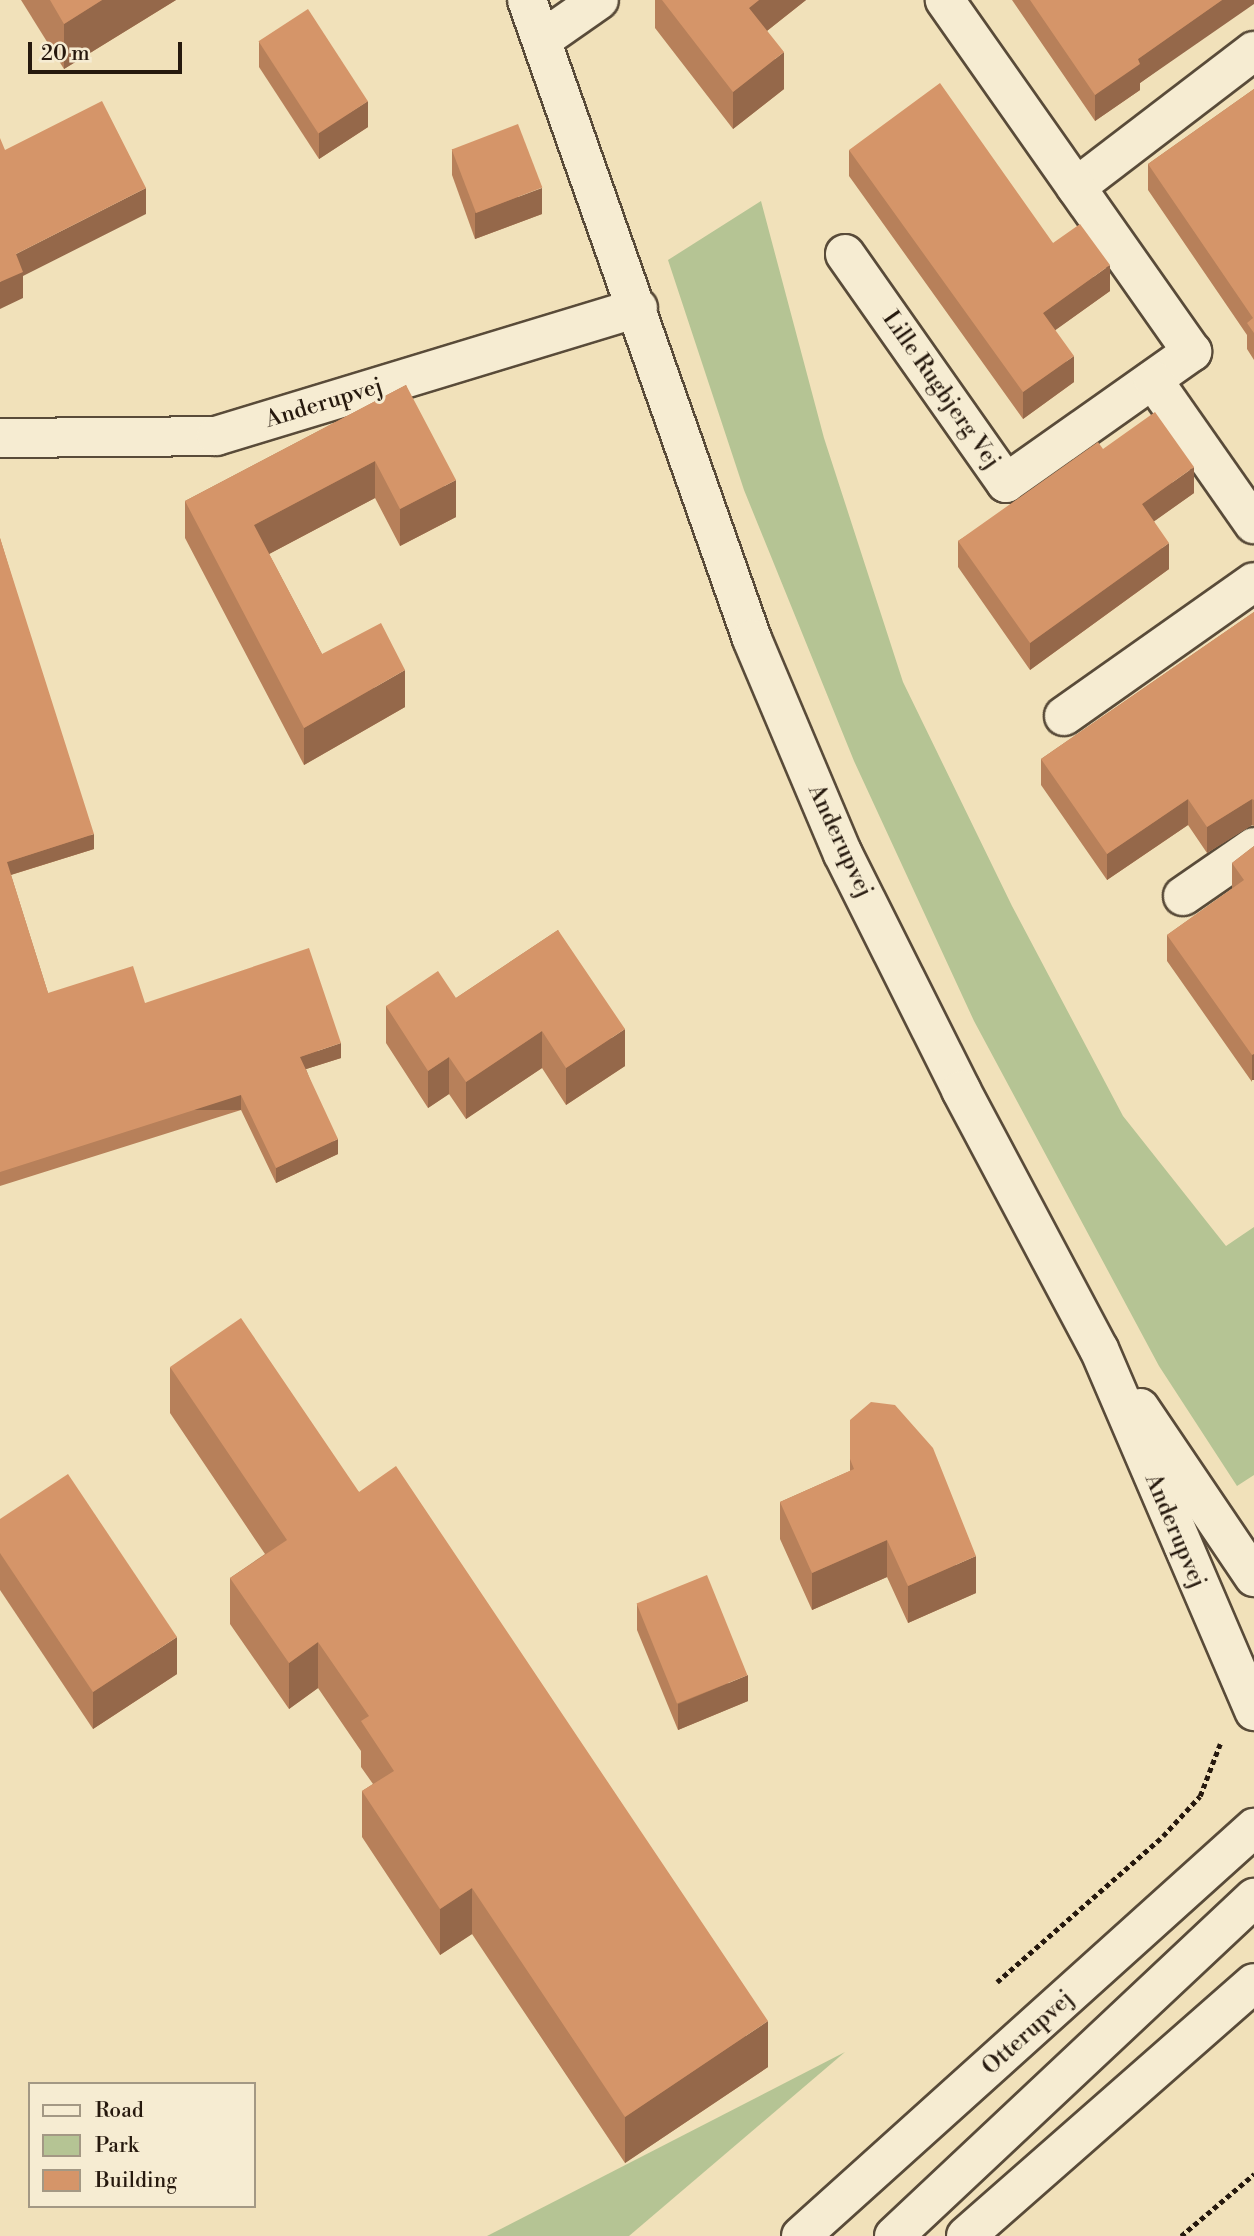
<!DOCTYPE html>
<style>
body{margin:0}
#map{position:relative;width:1254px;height:2236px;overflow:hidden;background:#f1e1ba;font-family:"Libre Bodoni",serif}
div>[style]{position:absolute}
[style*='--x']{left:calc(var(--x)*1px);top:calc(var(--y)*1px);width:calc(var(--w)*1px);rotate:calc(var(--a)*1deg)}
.green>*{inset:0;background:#b5c494}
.path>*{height:4.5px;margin-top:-2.25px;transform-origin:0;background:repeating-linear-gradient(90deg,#26190e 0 5px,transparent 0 8.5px)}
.roads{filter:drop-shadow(2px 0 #594b39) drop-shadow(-2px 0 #594b39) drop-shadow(0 2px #594b39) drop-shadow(0 -2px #594b39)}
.minor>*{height:38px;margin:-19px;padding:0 19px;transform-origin:19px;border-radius:19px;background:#f6ecd2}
.tertiary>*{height:38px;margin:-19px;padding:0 19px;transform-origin:19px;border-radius:19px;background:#f6ecd2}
.secondary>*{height:38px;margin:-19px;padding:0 19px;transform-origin:19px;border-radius:19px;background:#f6ecd2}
.wall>*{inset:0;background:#b7805a}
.shaded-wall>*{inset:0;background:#95684a;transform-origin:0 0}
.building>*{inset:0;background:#d59569;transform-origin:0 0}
span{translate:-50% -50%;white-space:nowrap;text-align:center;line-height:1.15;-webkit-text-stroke:6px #f6ecd2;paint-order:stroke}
.street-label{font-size:23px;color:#26190e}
.legend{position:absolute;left:28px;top:2082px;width:228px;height:126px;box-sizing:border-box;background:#f6ecd2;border:2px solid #a39884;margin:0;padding:9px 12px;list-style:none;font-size:21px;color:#26190e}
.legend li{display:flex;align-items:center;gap:14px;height:35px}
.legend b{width:35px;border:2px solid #a39884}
.scale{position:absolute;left:28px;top:42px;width:154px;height:32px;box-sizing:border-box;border:4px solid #26190e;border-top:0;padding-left:9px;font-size:21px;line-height:24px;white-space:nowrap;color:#26190e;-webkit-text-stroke:5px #f6ecd2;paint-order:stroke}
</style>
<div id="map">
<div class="green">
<i style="clip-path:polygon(761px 201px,824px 438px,903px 682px,1012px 906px,1123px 1116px,1226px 1246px,1254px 1227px,1254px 1475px,1237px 1486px,1159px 1366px,974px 1021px,854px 761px,744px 490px,668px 260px)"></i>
<i style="clip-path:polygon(845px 2052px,629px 2236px,487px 2236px)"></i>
</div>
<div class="path">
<i style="--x:997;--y:1982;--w:221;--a:-41.3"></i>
<i style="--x:1163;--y:1836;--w:54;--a:-47.2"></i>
<i style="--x:1200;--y:1796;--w:56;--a:-69"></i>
<i style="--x:1181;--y:2236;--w:96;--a:-40.3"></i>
</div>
<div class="roads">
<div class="minor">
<i style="--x:543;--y:39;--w:68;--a:-34.9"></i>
<i style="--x:1076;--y:187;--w:224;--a:-37.4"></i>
<i style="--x:845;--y:254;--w:280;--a:54.9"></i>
<i style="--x:1006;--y:483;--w:228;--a:-35.2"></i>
<i style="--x:1192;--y:352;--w:430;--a:-125.1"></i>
<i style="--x:1153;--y:380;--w:176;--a:55"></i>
<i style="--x:0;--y:438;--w:216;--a:-0.5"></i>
<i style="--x:216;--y:436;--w:441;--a:-16.9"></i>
<i style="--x:1064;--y:716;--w:232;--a:-35.2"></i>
<i style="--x:1183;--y:896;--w:86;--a:-34.6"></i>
</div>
<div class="tertiary">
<i style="--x:527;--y:0;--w:677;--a:70.6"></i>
<i style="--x:752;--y:639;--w:233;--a:67.1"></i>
<i style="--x:843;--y:854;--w:264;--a:63.4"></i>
<i style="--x:961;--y:1090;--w:293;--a:62"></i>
<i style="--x:1099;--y:1349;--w:394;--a:66.8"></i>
<i style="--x:1140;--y:1408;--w:204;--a:56"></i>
<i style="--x:894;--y:2236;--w:494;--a:-43.2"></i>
</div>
<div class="secondary">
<i style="--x:801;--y:2236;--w:610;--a:-42.01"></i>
<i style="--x:966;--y:2236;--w:383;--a:-41.3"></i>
</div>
</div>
<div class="wall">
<i style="clip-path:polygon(21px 0,176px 0,64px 69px)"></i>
<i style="clip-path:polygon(655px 0,806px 0,767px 31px,784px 89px,733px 129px,655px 28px)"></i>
<i style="clip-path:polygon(1012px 0,1254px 0,1140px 83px,1140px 90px,1095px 121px)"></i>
<i style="clip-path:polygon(259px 41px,368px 127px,319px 159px,259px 67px)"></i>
<i style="clip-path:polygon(1254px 89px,1254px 360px,1247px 349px,1247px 335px,1148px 190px,1148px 164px)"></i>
<i style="clip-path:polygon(452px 149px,542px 214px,475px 239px,452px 175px)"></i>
<i style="clip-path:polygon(849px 150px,1053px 243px,1110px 291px,1055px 330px,1074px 382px,1023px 419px,849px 176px)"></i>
<i style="clip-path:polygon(406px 385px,456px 517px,400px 546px,375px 498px,269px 554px,322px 654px,405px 707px,304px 765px,185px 538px,185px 501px)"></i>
<i style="clip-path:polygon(1103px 449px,1194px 493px,1154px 521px,1169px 569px,1030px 670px,958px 567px,958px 541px)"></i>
<i style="clip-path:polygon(0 538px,94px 849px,11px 875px,48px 993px,145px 1003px,341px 1058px,306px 1069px,338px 1154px,276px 1183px,241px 1110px,0 1186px)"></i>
<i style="clip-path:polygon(1254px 612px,1254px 826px,1252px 825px,1207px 853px,1188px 825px,1107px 880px,1041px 785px,1041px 759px)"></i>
<i style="clip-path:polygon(1254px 846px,1252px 1082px,1167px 961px,1167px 935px,1232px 889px,1232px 863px)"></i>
<i style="clip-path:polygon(558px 930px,625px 1066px,566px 1105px,542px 1068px,466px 1119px,449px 1094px,428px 1108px,386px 1043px,386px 1006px,456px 998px)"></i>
<i style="clip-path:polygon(170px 1367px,359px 1492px,768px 2067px,625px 2163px,472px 1934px,440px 1955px,362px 1837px,362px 1791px,373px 1784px,361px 1767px,361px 1751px,318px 1688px,289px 1709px,230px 1624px,230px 1578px,265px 1554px,170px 1413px)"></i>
<i style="clip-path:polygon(850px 1420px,976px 1593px,908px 1623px,887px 1577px,812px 1610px,780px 1539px,780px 1502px,850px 1471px)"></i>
<i style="clip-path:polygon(0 1519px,177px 1674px,93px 1729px,0 1590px)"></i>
<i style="clip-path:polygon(637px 1604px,748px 1701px,678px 1730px,637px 1630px)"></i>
</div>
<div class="shaded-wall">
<i style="clip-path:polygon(102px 0,176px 0,64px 69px,64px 24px)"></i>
<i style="clip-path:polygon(759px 0,806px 0,749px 45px,749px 8px)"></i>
<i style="clip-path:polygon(1222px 0,1254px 0,1254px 4px,1140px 83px,1140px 90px,1095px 121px,1095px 95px,1138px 59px)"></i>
<i style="clip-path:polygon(784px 52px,784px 89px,733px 129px,733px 92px)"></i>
<i style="clip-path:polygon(368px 101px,368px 127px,319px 159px,319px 132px)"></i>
<i style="clip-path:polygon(146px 188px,146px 214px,23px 276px,23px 298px,0 309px,0 282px,16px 254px)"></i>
<i style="clip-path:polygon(542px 188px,542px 214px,475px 239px,475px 213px)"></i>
<i style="clip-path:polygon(1110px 265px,1110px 291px,1043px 339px,1043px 313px)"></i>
<i style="clip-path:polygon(1074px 356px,1074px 382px,1023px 419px,1023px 392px)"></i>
<i style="clip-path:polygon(375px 461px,375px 498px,254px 562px,254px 525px)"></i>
<i style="clip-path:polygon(1194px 467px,1194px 493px,1142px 530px,1142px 504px)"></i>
<i style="clip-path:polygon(456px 480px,456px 517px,400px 546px,400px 509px)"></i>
<i style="clip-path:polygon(1169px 543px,1169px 569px,1030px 670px,1030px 643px)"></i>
<i style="clip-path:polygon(405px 670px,405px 707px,304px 765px,304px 728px)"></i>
<i style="clip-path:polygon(1188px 799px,1188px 825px,1107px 880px,1107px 854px)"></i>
<i style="clip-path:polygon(1252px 799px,1252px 825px,1207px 853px,1207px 827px)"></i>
<i style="clip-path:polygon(94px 834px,94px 849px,7px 876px,7px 862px)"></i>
<i style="clip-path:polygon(625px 1029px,625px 1066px,566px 1105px,566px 1068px)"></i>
<i style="clip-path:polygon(542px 1031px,542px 1068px,466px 1119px,466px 1082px)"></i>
<i style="clip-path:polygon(341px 1043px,341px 1058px,300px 1071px,300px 1057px)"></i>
<i style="left:1254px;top:1054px;width:26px;height:2px;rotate:90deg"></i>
<i style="clip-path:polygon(449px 1057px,449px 1094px,428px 1108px,428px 1071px)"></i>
<i style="left:241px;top:1095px;width:15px;height:253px;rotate:90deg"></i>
<i style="clip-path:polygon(338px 1139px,338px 1154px,276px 1183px,276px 1168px)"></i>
<i style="clip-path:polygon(887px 1540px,887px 1577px,812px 1610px,812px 1573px)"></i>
<i style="clip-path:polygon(976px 1556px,976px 1593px,908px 1623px,908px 1586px)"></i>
<i style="clip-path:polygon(177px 1637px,177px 1674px,93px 1729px,93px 1692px)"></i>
<i style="clip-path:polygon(318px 1642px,318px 1688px,289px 1709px,289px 1663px)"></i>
<i style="clip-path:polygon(748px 1675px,748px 1701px,678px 1730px,678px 1704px)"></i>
<i style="clip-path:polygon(472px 1888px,472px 1934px,440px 1955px,440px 1909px)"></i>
<i style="clip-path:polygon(768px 2021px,768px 2067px,625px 2163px,625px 2117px)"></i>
</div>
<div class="building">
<i style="clip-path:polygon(50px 0,102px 0,64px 24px)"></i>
<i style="clip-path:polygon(662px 0,759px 0,749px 8px,784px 52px,733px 92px)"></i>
<i style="clip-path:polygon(1030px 0,1222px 0,1138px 59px,1140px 64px,1095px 95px)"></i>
<i style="left:308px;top:9px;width:110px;height:59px;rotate:57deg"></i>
<i style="clip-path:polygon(940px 83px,1053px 243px,1080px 224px,1110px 265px,1043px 313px,1074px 356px,1023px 392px,849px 150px)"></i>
<i style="clip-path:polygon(1254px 89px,1254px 333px,1247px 323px,1253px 318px,1148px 164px)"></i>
<i style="clip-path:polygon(102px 101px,146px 188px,16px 254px,23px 272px,0 282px,0 138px,5px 150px)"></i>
<i style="left:518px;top:124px;width:68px;height:71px;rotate:69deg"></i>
<i style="clip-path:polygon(406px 385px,456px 480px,400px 509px,375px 461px,254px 525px,322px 654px,381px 623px,405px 670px,304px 728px,185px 501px)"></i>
<i style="clip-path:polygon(1155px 412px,1194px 467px,1142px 504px,1169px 543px,1030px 643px,958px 541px,1098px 442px,1103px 449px)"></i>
<i style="clip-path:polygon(0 538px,94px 834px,7px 862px,48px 993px,133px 966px,145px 1003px,309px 948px,341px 1043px,300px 1057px,338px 1139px,276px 1168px,241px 1095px,0 1172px)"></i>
<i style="clip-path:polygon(1254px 612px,1254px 800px,1252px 799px,1207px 827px,1188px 799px,1107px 854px,1041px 759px)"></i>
<i style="clip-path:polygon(1254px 846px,1254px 1054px,1252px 1055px,1167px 935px,1244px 880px,1232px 863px)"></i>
<i style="clip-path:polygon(558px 930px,625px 1029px,566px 1068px,542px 1031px,466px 1082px,449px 1057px,428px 1071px,386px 1006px,438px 971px,456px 998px)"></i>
<i style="clip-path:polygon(241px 1318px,359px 1492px,396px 1466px,768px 2021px,625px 2117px,472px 1888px,440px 1909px,362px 1791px,394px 1771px,361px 1721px,369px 1716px,318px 1642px,289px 1663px,230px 1578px,287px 1540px,170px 1367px)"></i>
<i style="clip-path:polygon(871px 1402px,895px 1405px,933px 1448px,976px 1556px,908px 1586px,887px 1540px,812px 1573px,780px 1502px,854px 1469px,850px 1459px,850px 1420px)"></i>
<i style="clip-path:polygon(68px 1474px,177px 1637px,93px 1692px,0 1553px,0 1519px)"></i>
<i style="left:707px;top:1575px;width:108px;height:76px;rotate:68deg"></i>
</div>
<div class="street-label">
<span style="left:941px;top:390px;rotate:55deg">Lille Rugbjerg Vej</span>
<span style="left:324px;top:403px;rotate:-17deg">Anderupvej</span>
<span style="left:840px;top:841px;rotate:65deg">Anderupvej</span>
<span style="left:1175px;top:1531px;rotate:67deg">Anderupvej</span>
<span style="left:1028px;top:2033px;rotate:-42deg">Otterupvej</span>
</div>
<ul class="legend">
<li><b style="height:9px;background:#f6ecd2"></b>Road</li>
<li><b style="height:19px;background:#b5c494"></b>Park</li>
<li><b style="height:19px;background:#d59569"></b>Building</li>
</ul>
<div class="scale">20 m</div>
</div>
